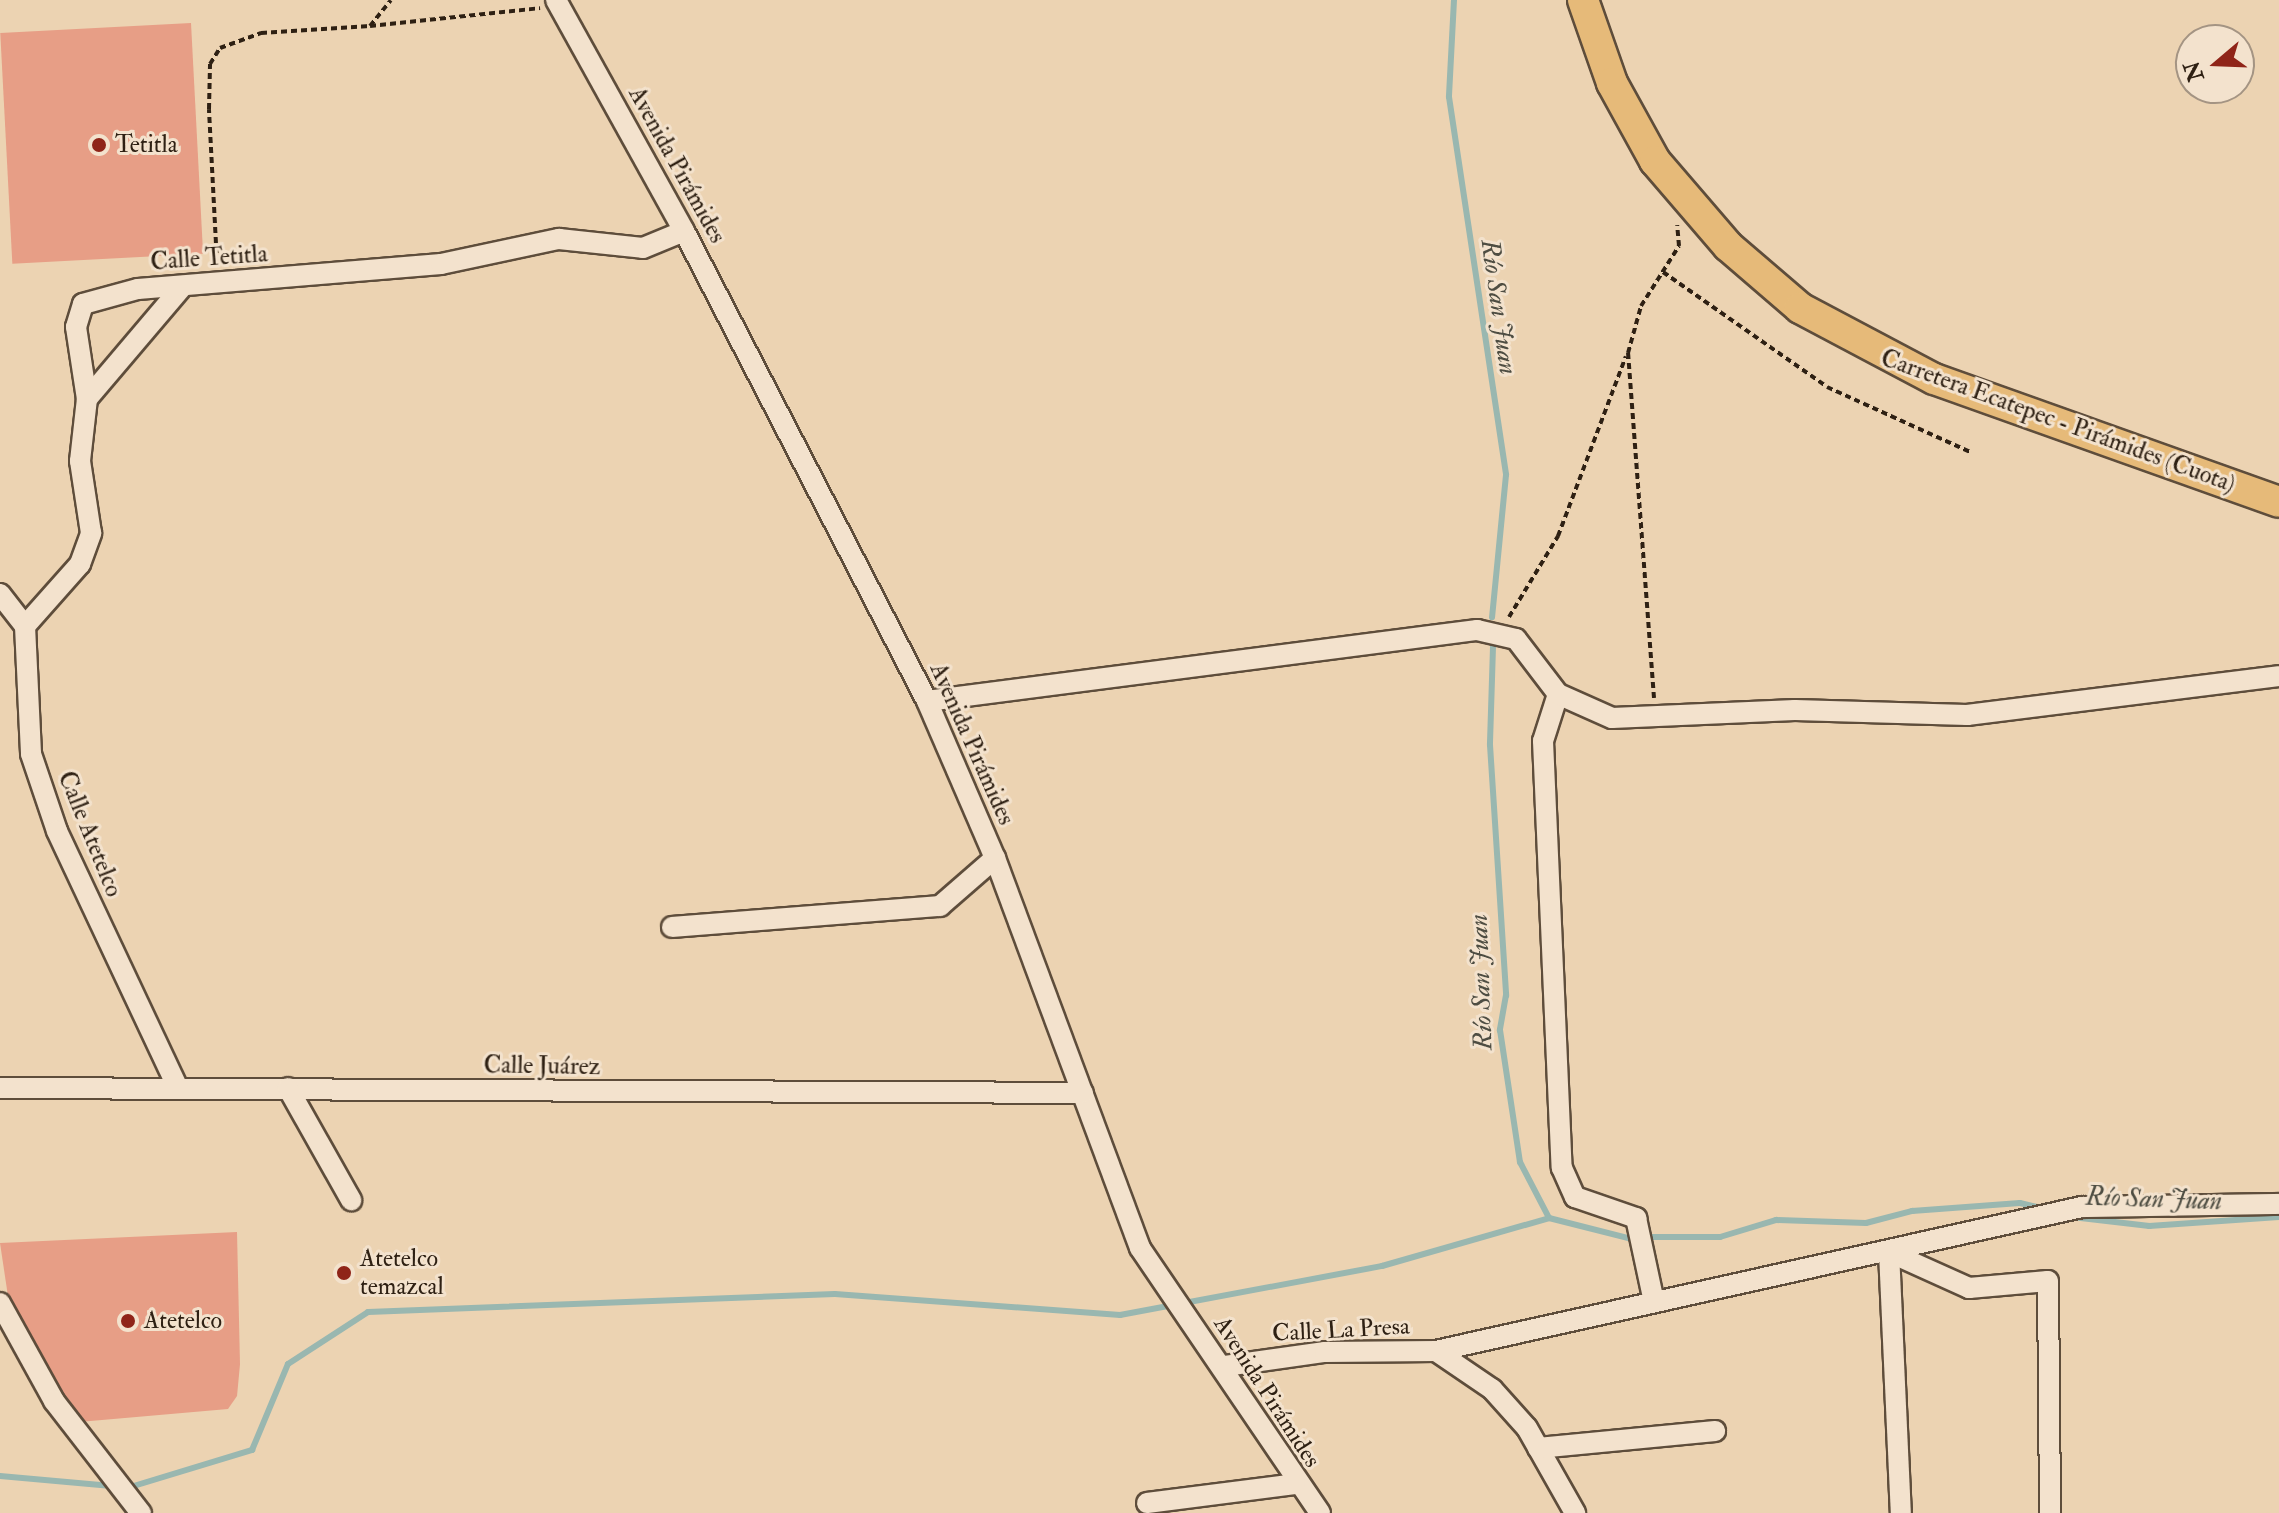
<!DOCTYPE html>
<meta charset="utf-8">
<style>
body{margin:0}
#map{position:relative;width:2279px;height:1513px;overflow:hidden;background:#ecd3b2;font-family:"IM FELL Double Pica",serif}
div>[style]{position:absolute}
[style*='--x']{left:calc(var(--x)*1px);top:calc(var(--y)*1px);width:calc(var(--w)*1px);rotate:calc(var(--a)*1deg)}
.stream>*{height:6px;margin:-3px;padding:0 3px;transform-origin:3px;border-radius:3px;background:#99b7b0}
.building>*{inset:0;background:#e79e86;transform-origin:0 0}
.path>*{height:4px;margin-top:-2px;transform-origin:0;background:repeating-linear-gradient(90deg,#2e2013 0 6px,transparent 0 10px)}
.roads{filter:drop-shadow(2px 0 #5e4d3b) drop-shadow(-2px 0 #5e4d3b) drop-shadow(0 2px #5e4d3b) drop-shadow(0 -2px #5e4d3b)}
.minor>*{height:20px;margin:-10px;padding:0 10px;transform-origin:10px;border-radius:10px;background:#f3e2cd}
.highway>*{height:30px;margin:-15px;padding:0 15px;transform-origin:15px;border-radius:15px;background:#e6ba79}
.dots>*{width:22px;height:22px;translate:-50% -50%;box-sizing:border-box;border:4px solid #f3e2cd;border-radius:50%}
span{translate:-50% -50%;white-space:nowrap;text-align:center;line-height:1.15;-webkit-text-stroke:6px #f3e2cd;paint-order:stroke}
.poi-label{font-size:24px;color:#2e2013}
.left{translate:0 -50%;text-align:left}
.street-label{font-size:24px;color:#2e2013}
.water-label{font-size:26px;color:#4e4d42;font-style:italic}
.north{position:absolute;left:2175px;top:24px;width:80px;height:80px;box-sizing:border-box;background:#f3e2cd;border:2px solid #a49483;border-radius:50%;rotate:251deg;font-size:22px;font-weight:700;line-height:32px;text-align:center;color:#2e2013}
.north::after{content:'';display:block;margin:auto;width:28px;height:36px;background:#8f2418;clip-path:polygon(50% 0,100% 100%,50% 72%,0 100%)}
</style>
<div id="map">
<div class="stream">
<i style="--x:1454;--y:0;--w:97;--a:93"></i>
<i style="--x:1449;--y:97;--w:382;--a:81.4"></i>
<i style="--x:1506;--y:475;--w:143;--a:95.6"></i>
<i style="--x:1493;--y:647;--w:98;--a:91.8"></i>
<i style="--x:1490;--y:745;--w:251;--a:86.3"></i>
<i style="--x:1506;--y:995;--w:36;--a:100"></i>
<i style="--x:1500;--y:1030;--w:134;--a:81.4"></i>
<i style="--x:1520;--y:1162;--w:63;--a:62.6"></i>
<i style="--x:1549;--y:1218;--w:90;--a:14.2"></i>
<i style="--x:2072;--y:1217;--w:78;--a:6.7"></i>
<i style="--x:2149;--y:1226;--w:130;--a:-4"></i>
<i style="--x:1650;--y:1237;--w:70;--a:0"></i>
<i style="--x:1720;--y:1237;--w:59;--a:-16.9"></i>
<i style="--x:1776;--y:1220;--w:90;--a:1.9"></i>
<i style="--x:1866;--y:1223;--w:48;--a:-14.6"></i>
<i style="--x:1912;--y:1211;--w:108;--a:-4.2"></i>
<i style="--x:2020;--y:1203;--w:23;--a:13"></i>
<i style="--x:0;--y:1476;--w:112;--a:5.1"></i>
<i style="--x:127;--y:1488;--w:131;--a:-16.9"></i>
<i style="--x:252;--y:1450;--w:93;--a:-67.3"></i>
<i style="--x:288;--y:1364;--w:95;--a:-33"></i>
<i style="--x:368;--y:1312;--w:467;--a:-2.2"></i>
<i style="--x:835;--y:1294;--w:286;--a:4.2"></i>
<i style="--x:1120;--y:1315;--w:267;--a:-10.6"></i>
<i style="--x:1382;--y:1266;--w:174;--a:-16"></i>
</div>
<div class="building">
<i style="left:191px;top:23px;width:231px;height:191px;rotate:87deg"></i>
<i style="clip-path:polygon(237px 1232px,240px 1364px,237px 1396px,228px 1409px,79px 1422px,40px 1375px,9px 1303px,0 1243px)"></i>
</div>
<div class="path">
<i style="--x:370;--y:26;--w:171;--a:-6"></i>
<i style="--x:217;--y:263;--w:154;--a:-93"></i>
<i style="--x:209;--y:109;--w:45;--a:-88.7"></i>
<i style="--x:210;--y:64;--w:19;--a:-58"></i>
<i style="--x:220;--y:48;--w:44;--a:-20.1"></i>
<i style="--x:261;--y:33;--w:109;--a:-3.7"></i>
<i style="--x:370;--y:26;--w:33;--a:-51"></i>
<i style="--x:1663;--y:272;--w:200;--a:35"></i>
<i style="--x:1827;--y:387;--w:157;--a:24.4"></i>
<i style="--x:1509;--y:617;--w:95;--a:-58.8"></i>
<i style="--x:1558;--y:536;--w:192;--a:-69.3"></i>
<i style="--x:1654;--y:698;--w:346;--a:-94.3"></i>
<i style="--x:1628;--y:353;--w:49;--a:-74.5"></i>
<i style="--x:1641;--y:306;--w:71;--a:-57.7"></i>
<i style="--x:1679;--y:246;--w:21;--a:-95"></i>
</div>
<div class="roads">
<div class="minor">
<i style="--x:556;--y:0;--w:264;--a:61"></i>
<i style="--x:684;--y:231;--w:529;--a:62.66"></i>
<i style="--x:927;--y:701;--w:171;--a:66.6"></i>
<i style="--x:995;--y:858;--w:416;--a:69.6"></i>
<i style="--x:1140;--y:1248;--w:320;--a:55.8"></i>
<i style="--x:87;--y:399;--w:148;--a:-49.7"></i>
<i style="--x:0;--y:594;--w:41;--a:52"></i>
<i style="--x:25;--y:626;--w:128;--a:87.3"></i>
<i style="--x:31;--y:754;--w:81;--a:71.3"></i>
<i style="--x:57;--y:831;--w:280;--a:64.8"></i>
<i style="--x:25;--y:626;--w:83;--a:-48.4"></i>
<i style="--x:80;--y:564;--w:33;--a:-70"></i>
<i style="--x:91;--y:533;--w:73;--a:-98.7"></i>
<i style="--x:80;--y:461;--w:62;--a:-83.6"></i>
<i style="--x:87;--y:399;--w:73;--a:-98.7"></i>
<i style="--x:76;--y:327;--w:24;--a:-73"></i>
<i style="--x:83;--y:304;--w:57;--a:-15.3"></i>
<i style="--x:138;--y:289;--w:304;--a:-4.7"></i>
<i style="--x:441;--y:264;--w:121;--a:-12"></i>
<i style="--x:559;--y:239;--w:84;--a:6.1"></i>
<i style="--x:643;--y:248;--w:44;--a:-22.5"></i>
<i style="--x:1558;--y:694;--w:49;--a:107.7"></i>
<i style="--x:1543;--y:741;--w:427;--a:87.5"></i>
<i style="--x:1562;--y:1168;--w:32;--a:66"></i>
<i style="--x:1575;--y:1197;--w:65;--a:19"></i>
<i style="--x:1636;--y:1218;--w:86;--a:77.9"></i>
<i style="--x:927;--y:701;--w:555;--a:-7.36"></i>
<i style="--x:1477;--y:630;--w:40;--a:13"></i>
<i style="--x:1516;--y:639;--w:69;--a:52.6"></i>
<i style="--x:1558;--y:694;--w:59;--a:24"></i>
<i style="--x:1612;--y:718;--w:183;--a:-2.5"></i>
<i style="--x:1795;--y:710;--w:172;--a:1.7"></i>
<i style="--x:1967;--y:715;--w:314;--a:-7.1"></i>
<i style="--x:672;--y:927;--w:269;--a:-4.5"></i>
<i style="--x:940;--y:906;--w:73;--a:-41.1"></i>
<i style="--x:0;--y:1088;--w:1083;--a:0.26"></i>
<i style="--x:288;--y:1088;--w:129;--a:60.6"></i>
<i style="--x:1889;--y:1252;--w:88;--a:24.2"></i>
<i style="--x:1969;--y:1288;--w:79;--a:-5.1"></i>
<i style="--x:2048;--y:1281;--w:232;--a:89.5"></i>
<i style="--x:1889;--y:1252;--w:261;--a:87.4"></i>
<i style="--x:0;--y:1303;--w:112;--a:61.1"></i>
<i style="--x:54;--y:1401;--w:142;--a:52.2"></i>
<i style="--x:1436;--y:1351;--w:662;--a:-12.57"></i>
<i style="--x:2082;--y:1207;--w:197;--a:-0.9"></i>
<i style="--x:1225;--y:1366;--w:101;--a:-8"></i>
<i style="--x:1325;--y:1352;--w:111;--a:-0.5"></i>
<i style="--x:1436;--y:1351;--w:68;--a:34.2"></i>
<i style="--x:1492;--y:1389;--w:52;--a:48.1"></i>
<i style="--x:1527;--y:1428;--w:98;--a:60.5"></i>
<i style="--x:1538;--y:1448;--w:178;--a:-5.5"></i>
<i style="--x:1147;--y:1503;--w:149;--a:-7.3"></i>
</div>
<div class="highway">
<i style="--x:1583;--y:0;--w:88;--a:70.7"></i>
<i style="--x:1612;--y:83;--w:89;--a:61.1"></i>
<i style="--x:1655;--y:161;--w:112;--a:49.3"></i>
<i style="--x:1728;--y:246;--w:95;--a:40.7"></i>
<i style="--x:1800;--y:308;--w:152;--a:27.9"></i>
<i style="--x:1934;--y:379;--w:366;--a:19.6"></i>
</div>
</div>
<div class="dots">
<i style="left:99px;top:145px;background:#8f2418"></i>
<i style="left:344px;top:1273px;background:#8f2418"></i>
<i style="left:128px;top:1321px;background:#8f2418"></i>
</div>
<div class="poi-label">
<span class="left" style="left:115px;top:145px">Tetitla</span>
<span class="left" style="left:360px;top:1273px">Atetelco<br>temazcal</span>
<span class="left" style="left:144px;top:1321px">Atetelco</span>
</div>
<div class="street-label">
<span style="left:677px;top:165px;rotate:61deg">Avenida Pirámides</span>
<span style="left:209px;top:258px;rotate:-4deg">Calle Tetitla</span>
<span style="left:2058px;top:421px;rotate:20deg">Carretera Ecatepec - Pirámides (Cuota)</span>
<span style="left:972px;top:744px;rotate:66deg">Avenida Pirámides</span>
<span style="left:90px;top:834px;rotate:68deg">Calle Atetelco</span>
<span style="left:542px;top:1066px;rotate:1deg">Calle Juárez</span>
<span style="left:1341px;top:1330px;rotate:-3deg">Calle La Presa</span>
<span style="left:1267px;top:1392px;rotate:57deg">Avenida Pirámides</span>
</div>
<div class="water-label">
<span style="left:1498px;top:307px;rotate:82deg">Río San Juan</span>
<span style="left:1482px;top:982px;rotate:-92deg">Río San Juan</span>
<span style="left:2154px;top:1200px;rotate:2deg">Río San Juan</span>
</div>
<div class="north">N</div>
</div>
